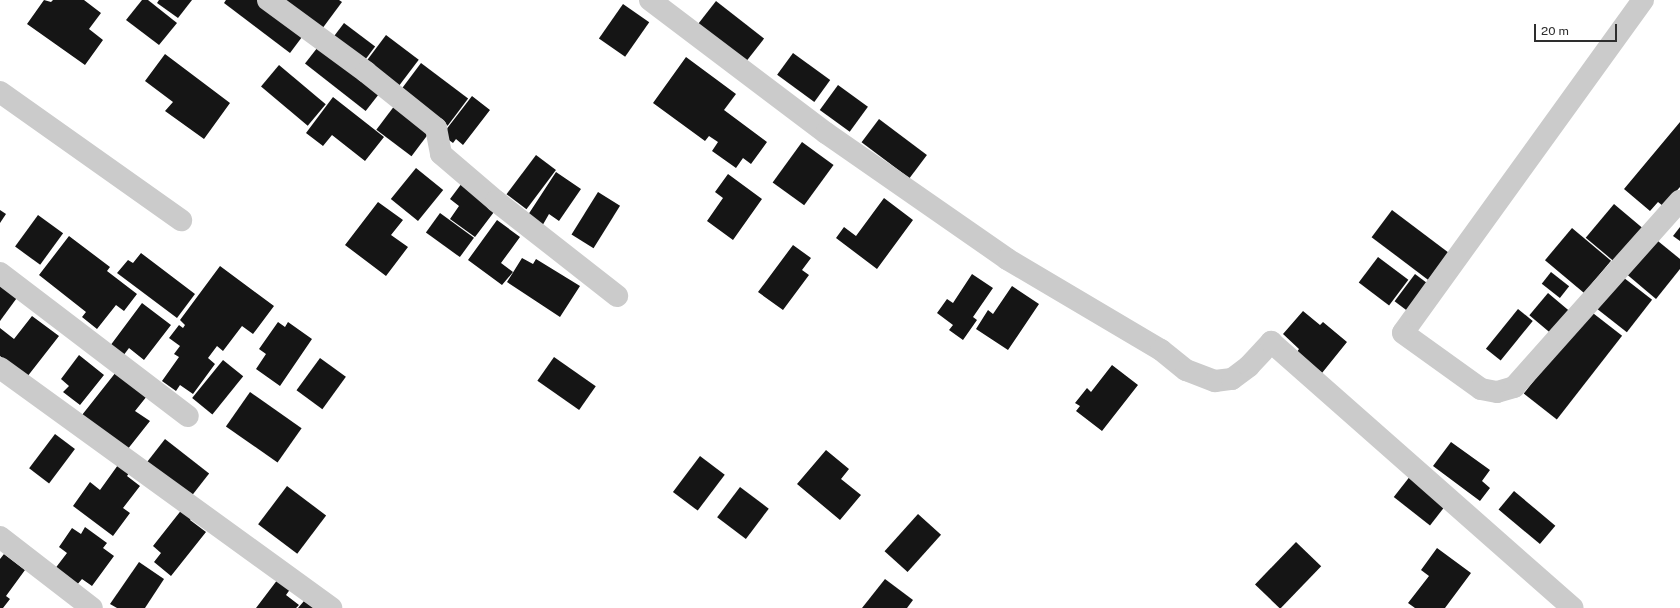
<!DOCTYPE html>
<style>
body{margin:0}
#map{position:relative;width:1680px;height:608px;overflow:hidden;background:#fff;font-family:"Public Sans",sans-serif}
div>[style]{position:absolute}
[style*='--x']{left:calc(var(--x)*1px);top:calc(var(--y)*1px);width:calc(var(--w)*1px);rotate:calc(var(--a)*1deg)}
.building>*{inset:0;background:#151515;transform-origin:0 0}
.minor>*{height:22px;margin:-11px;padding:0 11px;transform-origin:11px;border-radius:11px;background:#cbcbcb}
span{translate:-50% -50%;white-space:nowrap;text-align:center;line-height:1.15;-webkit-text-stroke:4px #fff;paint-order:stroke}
.scale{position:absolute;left:1534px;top:24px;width:83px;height:18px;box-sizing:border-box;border:2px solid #2e2e2e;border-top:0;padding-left:5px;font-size:12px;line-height:14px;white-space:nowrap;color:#2e2e2e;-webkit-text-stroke:3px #fff;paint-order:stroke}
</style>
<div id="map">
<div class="building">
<i style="clip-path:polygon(44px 0,51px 2px,53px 0,84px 0,101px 13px,89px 29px,103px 40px,85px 65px,27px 24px)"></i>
<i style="clip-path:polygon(142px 0,148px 0,177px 23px,159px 45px,126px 20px)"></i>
<i style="clip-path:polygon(159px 0,192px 0,178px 18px,157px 3px)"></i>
<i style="clip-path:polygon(226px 0,261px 0,305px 33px,290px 53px,224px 3px)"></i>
<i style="clip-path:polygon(275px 0,339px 0,342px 2px,319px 33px)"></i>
<i style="left:716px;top:1px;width:61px;height:31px;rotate:38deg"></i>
<i style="left:623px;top:4px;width:32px;height:42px;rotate:35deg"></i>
<i style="left:344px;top:23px;width:39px;height:21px;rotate:37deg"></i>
<i style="left:386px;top:35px;width:41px;height:34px;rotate:37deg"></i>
<i style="left:321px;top:43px;width:77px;height:26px;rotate:38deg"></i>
<i style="left:793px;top:53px;width:46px;height:27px;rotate:36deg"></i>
<i style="clip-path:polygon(165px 54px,230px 103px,204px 139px,165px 111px,173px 102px,145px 81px)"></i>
<i style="clip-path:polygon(686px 57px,736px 94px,724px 110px,767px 142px,751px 164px,743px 158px,736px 168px,712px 151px,718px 142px,709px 136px,705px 141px,653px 103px)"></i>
<i style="left:421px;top:63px;width:59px;height:34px;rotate:37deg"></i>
<i style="left:279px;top:65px;width:61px;height:28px;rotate:40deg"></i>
<i style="left:838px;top:85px;width:37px;height:31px;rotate:36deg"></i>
<i style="clip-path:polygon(472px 96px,490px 110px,463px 145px,456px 139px,453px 143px,442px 135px)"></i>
<i style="clip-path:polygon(333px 97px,384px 137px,365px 161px,332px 135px,323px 146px,306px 133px)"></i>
<i style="left:395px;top:105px;width:44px;height:31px;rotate:37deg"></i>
<i style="left:879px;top:119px;width:60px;height:29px;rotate:37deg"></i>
<i style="clip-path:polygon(1680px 122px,1680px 187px,1663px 206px,1658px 202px,1650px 211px,1624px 189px)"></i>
<i style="left:802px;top:142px;width:39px;height:50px;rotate:36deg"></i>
<i style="left:536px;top:155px;width:25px;height:49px;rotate:37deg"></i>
<i style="left:416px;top:168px;width:35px;height:40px;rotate:39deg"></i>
<i style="clip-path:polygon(556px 172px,581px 189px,559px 221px,549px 214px,541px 228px,526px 218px)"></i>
<i style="clip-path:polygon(728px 174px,762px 199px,733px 240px,707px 221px,723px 198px,715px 192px)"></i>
<i style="clip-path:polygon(462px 183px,497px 208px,475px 237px,450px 219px,459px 206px,450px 199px)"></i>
<i style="left:598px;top:192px;width:26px;height:50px;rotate:32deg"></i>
<i style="clip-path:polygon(884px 198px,913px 220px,877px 269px,836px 238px,844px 227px,856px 236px)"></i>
<i style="clip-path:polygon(378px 202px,403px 220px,391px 235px,408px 247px,386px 276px,345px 245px)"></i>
<i style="left:1614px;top:204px;width:38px;height:44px;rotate:40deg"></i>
<i style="clip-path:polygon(0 210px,6px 214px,0 223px)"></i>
<i style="left:1392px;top:210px;width:71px;height:34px;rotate:37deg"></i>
<i style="left:440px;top:213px;width:42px;height:24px;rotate:36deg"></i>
<i style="left:38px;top:215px;width:31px;height:39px;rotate:36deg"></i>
<i style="clip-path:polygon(497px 220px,520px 237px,501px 263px,513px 272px,502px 285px,468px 260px)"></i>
<i style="clip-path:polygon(1680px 227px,1680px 241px,1673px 236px)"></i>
<i style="left:1572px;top:228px;width:51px;height:42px;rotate:40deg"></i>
<i style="clip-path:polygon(69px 236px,110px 267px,107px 271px,137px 294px,124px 311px,116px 305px,97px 329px,82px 317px,86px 312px,39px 275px)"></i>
<i style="clip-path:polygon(1653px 237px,1680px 259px,1680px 269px,1656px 299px,1624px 272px)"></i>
<i style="clip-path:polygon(793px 245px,811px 258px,802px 270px,809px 275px,783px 310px,758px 292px)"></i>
<i style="clip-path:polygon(141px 253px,195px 294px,177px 318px,117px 273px,128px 260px,133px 263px)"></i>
<i style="left:1378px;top:257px;width:38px;height:32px;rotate:37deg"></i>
<i style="clip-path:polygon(522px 258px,533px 264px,536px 259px,580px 286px,560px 317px,507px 282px)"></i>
<i style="clip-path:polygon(220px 266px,274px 306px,253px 334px,242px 326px,223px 351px,217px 346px,208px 358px,215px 364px,193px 394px,180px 385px,176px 391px,162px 381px,179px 357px,174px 354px,180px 346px,169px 338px,179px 325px,183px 328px,185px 325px,180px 320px)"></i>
<i style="left:1551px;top:272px;width:23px;height:15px;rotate:38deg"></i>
<i style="clip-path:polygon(972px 274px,993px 288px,973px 317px,977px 320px,963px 340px,949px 330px,953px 325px,937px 313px,947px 299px,953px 303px)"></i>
<i style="left:1415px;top:274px;width:20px;height:34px;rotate:37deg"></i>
<i style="left:1619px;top:274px;width:42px;height:41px;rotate:38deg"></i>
<i style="clip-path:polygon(0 281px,19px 295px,0 321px)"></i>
<i style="clip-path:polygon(1012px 286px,1039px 304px,1008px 350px,976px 329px,988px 310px,993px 314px)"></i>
<i style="left:1548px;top:293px;width:33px;height:29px;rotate:40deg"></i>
<i style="clip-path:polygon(142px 303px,171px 325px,144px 360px,129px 348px,123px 356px,110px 346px)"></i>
<i style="left:1518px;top:309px;width:19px;height:51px;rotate:39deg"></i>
<i style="left:1589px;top:310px;width:42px;height:106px;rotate:38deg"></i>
<i style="clip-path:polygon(1303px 311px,1320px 325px,1323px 322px,1347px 342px,1322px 373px,1297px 352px,1299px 349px,1283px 334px)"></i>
<i style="clip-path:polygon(32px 316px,59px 336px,27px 377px,0 356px,0 328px,14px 339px)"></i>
<i style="clip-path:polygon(278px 322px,285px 327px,288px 322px,312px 339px,280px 386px,256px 369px,266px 354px,259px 349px)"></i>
<i style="clip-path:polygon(79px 355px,104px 375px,80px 405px,63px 392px,69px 386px,61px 379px)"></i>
<i style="left:554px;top:357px;width:51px;height:29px;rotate:35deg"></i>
<i style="left:320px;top:358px;width:32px;height:40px;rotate:36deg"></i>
<i style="left:223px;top:360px;width:26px;height:49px;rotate:39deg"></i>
<i style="clip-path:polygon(1112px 365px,1138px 385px,1102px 431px,1076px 411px,1080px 406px,1075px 403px,1087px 388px,1091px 392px)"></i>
<i style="clip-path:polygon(116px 372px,147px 396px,135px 411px,150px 421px,127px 450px,82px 415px)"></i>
<i style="left:250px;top:392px;width:63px;height:42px;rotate:35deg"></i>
<i style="left:55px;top:434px;width:25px;height:43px;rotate:37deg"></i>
<i style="left:165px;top:439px;width:56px;height:32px;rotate:38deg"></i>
<i style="clip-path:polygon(1451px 442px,1490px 470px,1482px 481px,1490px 488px,1480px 501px,1433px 466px)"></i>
<i style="clip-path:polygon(826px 450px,849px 469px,841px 479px,861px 495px,840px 520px,797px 484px)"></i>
<i style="left:700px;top:456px;width:31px;height:45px;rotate:37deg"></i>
<i style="clip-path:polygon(118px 465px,129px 473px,127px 476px,140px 486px,123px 508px,130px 513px,113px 536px,73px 506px,90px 482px,100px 490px)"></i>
<i style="left:1411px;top:475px;width:46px;height:28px;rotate:38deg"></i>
<i style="left:287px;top:486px;width:49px;height:48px;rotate:37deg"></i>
<i style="left:740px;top:487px;width:36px;height:38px;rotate:37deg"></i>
<i style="left:1514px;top:491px;width:54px;height:24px;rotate:40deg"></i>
<i style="clip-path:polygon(183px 508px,193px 516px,190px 520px,206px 532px,171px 576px,154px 562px,161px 553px,153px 546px)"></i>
<i style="left:918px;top:514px;width:31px;height:50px;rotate:42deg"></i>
<i style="clip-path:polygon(85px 527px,107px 543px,103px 548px,114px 556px,92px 586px,82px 579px,76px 586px,54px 570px,67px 553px,59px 547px,72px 528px,81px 534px)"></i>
<i style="left:1296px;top:542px;width:35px;height:59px;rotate:44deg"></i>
<i style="clip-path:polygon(1437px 548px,1471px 573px,1445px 608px,1415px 608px,1408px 603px,1429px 576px,1421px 570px)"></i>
<i style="clip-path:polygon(4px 554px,25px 570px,6px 596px,10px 599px,3px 608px,0 608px,0 559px)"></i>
<i style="clip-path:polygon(139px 562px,164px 579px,145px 608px,117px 608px,110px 604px)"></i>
<i style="clip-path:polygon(278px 579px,291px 588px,286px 595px,299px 605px,296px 608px,256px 608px)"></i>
<i style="clip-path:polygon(885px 579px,913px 600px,907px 608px,862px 608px)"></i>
<i style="clip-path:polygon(304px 601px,314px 608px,298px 608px)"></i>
</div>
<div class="minor">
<i style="--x:268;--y:0;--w:122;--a:36.3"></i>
<i style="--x:366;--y:72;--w:90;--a:38.7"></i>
<i style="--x:436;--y:128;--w:26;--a:79"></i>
<i style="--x:441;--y:154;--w:72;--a:40.5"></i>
<i style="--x:496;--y:201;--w:154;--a:38.1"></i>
<i style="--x:650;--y:0;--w:221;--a:37.1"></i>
<i style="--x:826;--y:133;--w:221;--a:34.8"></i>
<i style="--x:1007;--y:259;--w:179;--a:30.6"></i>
<i style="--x:1161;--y:350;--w:32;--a:39"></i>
<i style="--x:1186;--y:370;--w:31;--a:21"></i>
<i style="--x:1215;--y:381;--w:17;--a:-7"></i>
<i style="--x:1232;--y:379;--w:21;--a:-37"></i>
<i style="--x:1249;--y:366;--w:33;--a:-47"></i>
<i style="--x:1271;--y:342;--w:402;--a:41.4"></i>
<i style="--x:1643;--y:0;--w:410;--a:125.8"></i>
<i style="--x:1403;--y:333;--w:96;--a:35.7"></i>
<i style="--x:1481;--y:389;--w:16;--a:11"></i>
<i style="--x:1497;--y:392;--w:18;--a:-16"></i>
<i style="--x:1514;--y:387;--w:249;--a:-48.3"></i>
<i style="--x:0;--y:92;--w:222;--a:35.3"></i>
<i style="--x:0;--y:273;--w:236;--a:37.3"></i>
<i style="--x:0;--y:368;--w:409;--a:35.9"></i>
<i style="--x:0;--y:537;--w:116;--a:37.7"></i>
</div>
<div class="scale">20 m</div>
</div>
